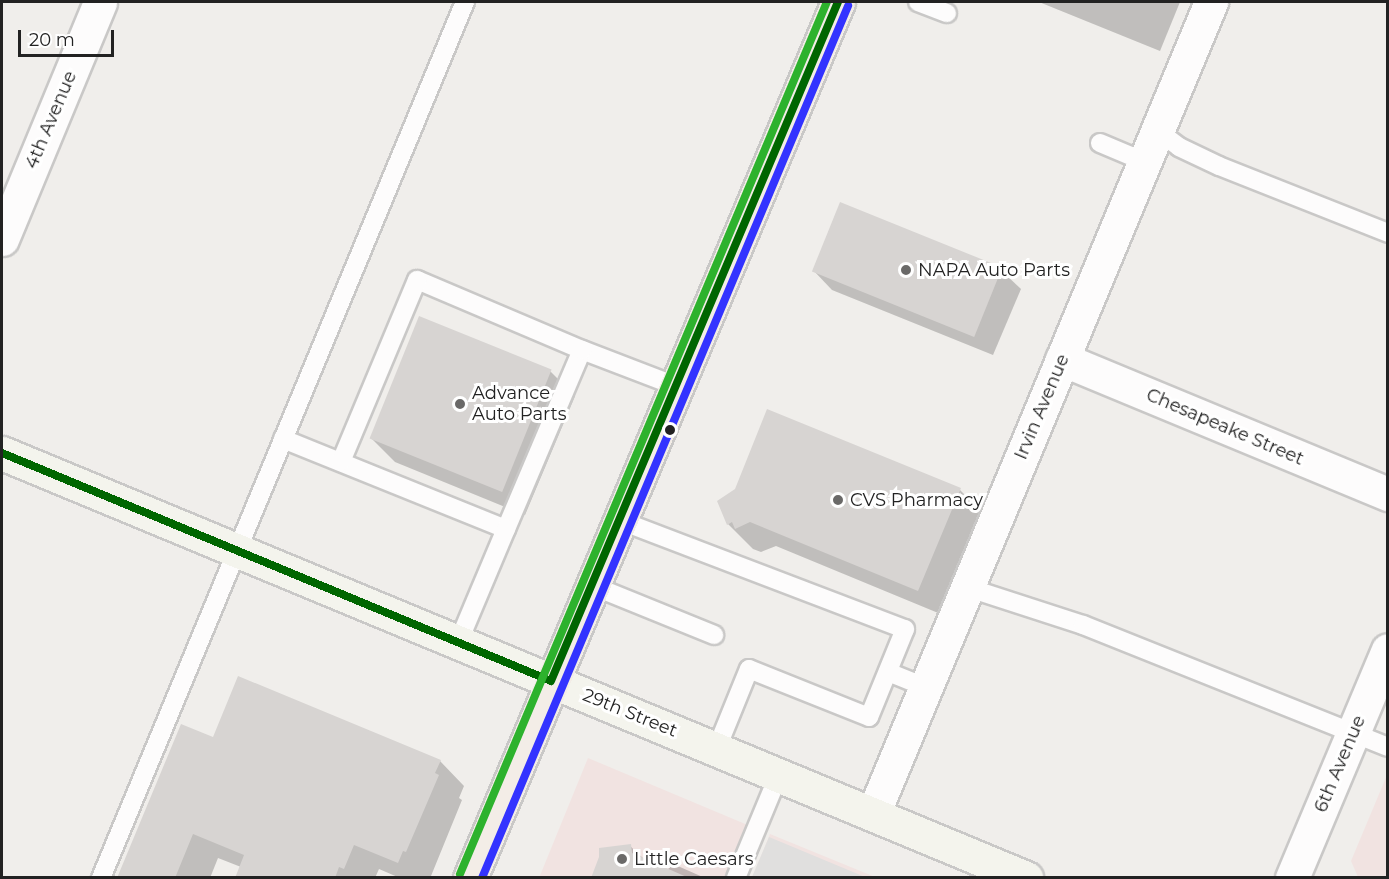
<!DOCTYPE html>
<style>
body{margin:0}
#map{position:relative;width:1389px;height:879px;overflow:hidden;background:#f0eeeb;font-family:Montserrat,sans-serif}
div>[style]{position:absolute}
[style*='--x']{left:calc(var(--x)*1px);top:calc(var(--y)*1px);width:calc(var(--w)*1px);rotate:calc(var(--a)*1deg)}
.commercial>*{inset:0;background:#f1e3e1}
.parking>*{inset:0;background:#e0dfde}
.shadow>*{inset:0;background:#0003}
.building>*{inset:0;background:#d7d4d2;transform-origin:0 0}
.roads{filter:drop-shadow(2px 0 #c9c8c7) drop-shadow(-2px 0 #c9c8c7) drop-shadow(0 2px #c9c8c7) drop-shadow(0 -2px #c9c8c7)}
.lane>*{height:18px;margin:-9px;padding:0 9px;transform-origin:9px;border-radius:9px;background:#fdfcfc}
.street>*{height:33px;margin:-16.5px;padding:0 16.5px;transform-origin:16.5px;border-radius:16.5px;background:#fdfcfc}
.secondary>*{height:33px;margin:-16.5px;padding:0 16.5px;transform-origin:16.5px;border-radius:16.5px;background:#f4f4ed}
.primary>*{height:33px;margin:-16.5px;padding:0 16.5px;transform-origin:16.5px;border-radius:16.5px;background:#f3ede7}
.bus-1>*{height:8px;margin:-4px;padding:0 4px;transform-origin:4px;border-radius:4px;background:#060}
.bus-2>*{height:8px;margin:-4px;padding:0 4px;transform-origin:4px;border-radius:4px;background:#33f}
.bus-3>*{height:8px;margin:-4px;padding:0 4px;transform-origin:4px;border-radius:4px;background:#2db22d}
.dots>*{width:16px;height:16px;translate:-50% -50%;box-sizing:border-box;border:3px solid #fff;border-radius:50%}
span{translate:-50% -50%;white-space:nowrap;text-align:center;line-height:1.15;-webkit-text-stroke:6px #fff;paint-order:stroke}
.street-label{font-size:18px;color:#222}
.poi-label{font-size:18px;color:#222}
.left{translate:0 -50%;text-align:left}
.frame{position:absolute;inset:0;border:3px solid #222;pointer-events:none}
.scale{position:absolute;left:18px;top:30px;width:96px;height:27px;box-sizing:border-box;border:3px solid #222;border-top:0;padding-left:8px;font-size:18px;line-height:21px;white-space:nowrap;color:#222;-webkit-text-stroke:4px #fff;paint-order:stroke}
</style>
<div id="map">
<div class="commercial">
<i style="clip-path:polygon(588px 758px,750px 826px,729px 877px,539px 878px)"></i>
<i style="clip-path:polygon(1387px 775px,1387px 877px,1358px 877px,1351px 861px)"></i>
<i style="clip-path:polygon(770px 834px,875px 877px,752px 878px)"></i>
</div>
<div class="parking">
<i style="clip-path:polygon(769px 837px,865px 877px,752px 877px)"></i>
</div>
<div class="shadow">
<i style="clip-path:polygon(1039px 2px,1180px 2px,1160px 51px)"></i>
<i style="clip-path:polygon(813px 270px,1001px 270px,1021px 289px,993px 355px,832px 290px)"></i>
<i style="clip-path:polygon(550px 371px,575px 396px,525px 515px,395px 462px,371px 438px)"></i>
<i style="clip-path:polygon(960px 490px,984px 514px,943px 615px,776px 546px,761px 552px,753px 549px,728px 524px,719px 502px)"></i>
<i style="clip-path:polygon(214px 739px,440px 761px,464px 786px,459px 798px,462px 800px,431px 876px,400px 878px,379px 869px,375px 878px,237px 878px,241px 867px,218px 858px,210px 878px,118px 878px)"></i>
<i style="clip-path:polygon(630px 846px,645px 860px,668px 870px,671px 863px,705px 878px,593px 878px)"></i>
</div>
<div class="building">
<i style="left:840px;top:202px;width:175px;height:75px;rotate:22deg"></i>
<i style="left:419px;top:316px;width:143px;height:132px;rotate:22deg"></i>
<i style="clip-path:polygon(767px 409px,961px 488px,918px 591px,750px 522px,735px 529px,732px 522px,727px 525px,717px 501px,735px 489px)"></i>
<i style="clip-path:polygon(238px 676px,441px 760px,435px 773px,439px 775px,406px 852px,403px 851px,398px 863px,354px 845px,344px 869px,339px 867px,335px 878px,235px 878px,244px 855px,193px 834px,175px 878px,117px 878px,181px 724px,213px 737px)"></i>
<i style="clip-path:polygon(631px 844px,632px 853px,689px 878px,591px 878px,599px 857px,599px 848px)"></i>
</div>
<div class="roads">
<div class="lane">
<i style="--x:918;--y:2;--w:31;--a:21"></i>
<i style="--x:1158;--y:131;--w:26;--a:37"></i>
<i style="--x:1179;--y:147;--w:44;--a:25.4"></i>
<i style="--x:1219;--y:166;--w:182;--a:21.6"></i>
<i style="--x:1100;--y:143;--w:49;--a:22.9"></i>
<i style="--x:582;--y:350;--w:101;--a:21"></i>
<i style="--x:283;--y:439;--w:240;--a:22"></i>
<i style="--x:506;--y:529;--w:194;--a:-67"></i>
<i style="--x:582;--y:350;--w:179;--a:-157"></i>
<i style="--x:417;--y:280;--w:197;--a:112.7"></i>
<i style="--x:619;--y:520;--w:306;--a:20.9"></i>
<i style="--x:905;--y:629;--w:95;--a:112.2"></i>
<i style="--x:869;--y:717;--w:129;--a:-158.2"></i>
<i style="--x:749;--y:669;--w:85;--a:112.1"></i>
<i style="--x:591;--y:585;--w:133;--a:22.1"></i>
<i style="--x:966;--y:587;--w:123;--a:18"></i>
<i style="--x:1083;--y:625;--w:328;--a:21.8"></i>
<i style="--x:458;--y:643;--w:124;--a:-67.2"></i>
<i style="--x:888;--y:672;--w:40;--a:22"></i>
<i style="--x:101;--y:878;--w:949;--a:-67.44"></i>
<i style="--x:736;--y:878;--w:113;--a:-67.5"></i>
</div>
<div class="street">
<i style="--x:2;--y:239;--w:256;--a:-67.5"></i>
<i style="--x:1062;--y:359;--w:353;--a:22.5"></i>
<i style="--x:873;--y:814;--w:880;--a:-67.4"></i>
<i style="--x:1292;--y:878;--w:247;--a:-67.2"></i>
</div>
<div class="secondary">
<i style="--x:2;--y:453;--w:1109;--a:22.54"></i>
</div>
<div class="primary">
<i style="--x:470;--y:878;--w:950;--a:-67.21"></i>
</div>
</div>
<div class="bus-1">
<i style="--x:2;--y:453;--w:594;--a:22.55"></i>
<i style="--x:551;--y:681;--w:737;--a:-67.09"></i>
</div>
<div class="bus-2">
<i style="--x:482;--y:878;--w:946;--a:-67.23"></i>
</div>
<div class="bus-3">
<i style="--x:460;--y:874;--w:946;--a:-67.18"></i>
</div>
<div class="dots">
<i style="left:906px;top:270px;background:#6a6968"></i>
<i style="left:460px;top:404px;background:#6a6968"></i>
<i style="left:670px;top:430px;background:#222"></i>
<i style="left:838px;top:500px;background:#6a6968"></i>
<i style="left:622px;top:859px;background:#6a6968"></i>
</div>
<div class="street-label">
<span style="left:51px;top:120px;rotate:-67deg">4th Avenue</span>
<span style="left:1042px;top:407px;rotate:-67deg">Irvin Avenue</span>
<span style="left:1225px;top:427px;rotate:23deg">Chesapeake Street</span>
<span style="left:630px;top:713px;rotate:22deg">29th Street</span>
<span style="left:1340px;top:764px;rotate:-67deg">6th Avenue</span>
</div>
<div class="poi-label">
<span class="left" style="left:918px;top:270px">NAPA Auto Parts</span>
<span class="left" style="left:472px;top:404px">Advance<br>Auto Parts</span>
<span class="left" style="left:850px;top:500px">CVS Pharmacy</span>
<span class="left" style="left:634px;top:859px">Little Caesars</span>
</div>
<div class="frame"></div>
<div class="scale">20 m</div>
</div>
